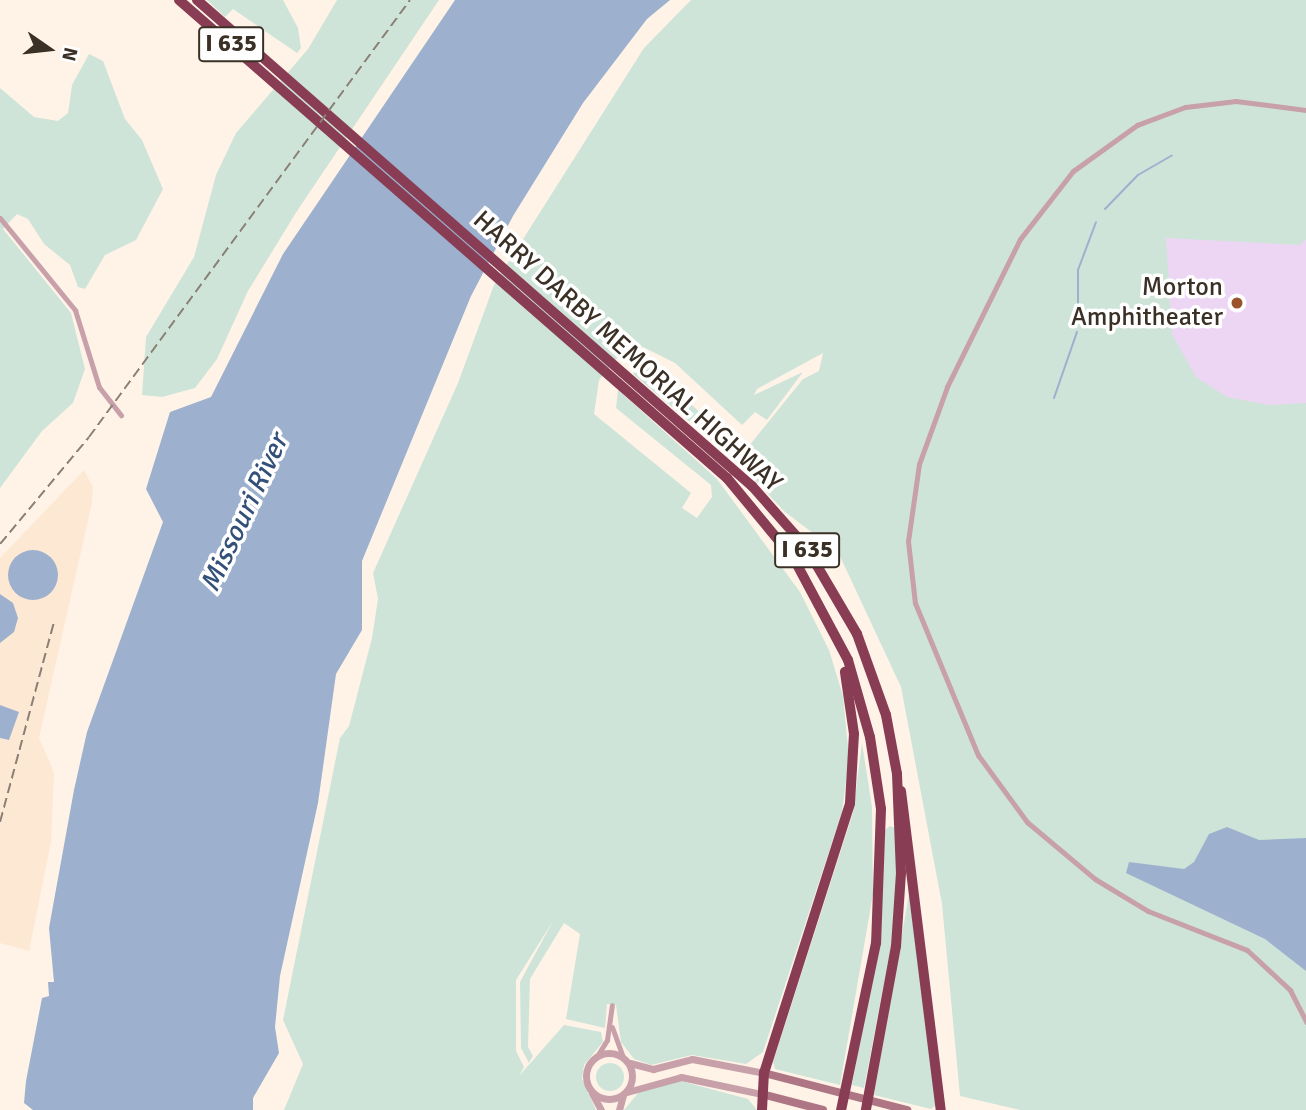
<!DOCTYPE html>
<style>
body{margin:0}
#map{position:relative;width:1306px;height:1110px;overflow:hidden;background:#fff3e7;font-family:Signika,sans-serif}
div>[style]{position:absolute}
[style*='--x']{left:calc(var(--x)*1px);top:calc(var(--y)*1px);width:calc(var(--w)*1px);rotate:calc(var(--a)*1deg)}
.built>*{inset:0;background:#fde8d4}
.green>*{inset:0;background:#cee4d8}
.round{border-radius:50%}
.water>*{inset:0;background:#9db1ce}
.stream>*{height:2px;margin:-1px;padding:0 1px;transform-origin:1px;border-radius:1px;background:#9db1ce}
.building>*{inset:0;background:#edd6f4}
.minor>*{height:5px;margin:-2.5px;padding:0 2.5px;transform-origin:2.5px;border-radius:2.5px;background:#c7a0a9}
.tertiary>*{height:7px;margin:-3.5px;padding:0 3.5px;transform-origin:3.5px;border-radius:3.5px;background:#c7a0a9}
.tertiary>.ring{margin:-3.5px;padding:0;box-sizing:content-box;background:none;border:7px solid #c7a0a9;border-radius:50%}
.secondary>*{height:8px;margin:-4px;padding:0 4px;transform-origin:4px;border-radius:4px;background:#ae7685}
.motorway>*{height:10px;margin:-5px;padding:0 5px;transform-origin:5px;border-radius:5px;background:#893d55}
.rail>*{height:2px;margin-top:-1px;transform-origin:0;background:repeating-linear-gradient(90deg,#8b7f74 0 10px,transparent 0 15px)}
.dots>*{width:19px;height:19px;translate:-50% -50%;box-sizing:border-box;border:4px solid #fff;border-radius:50%}
span{translate:-50% -50%;white-space:nowrap;text-align:center;line-height:1.15;-webkit-text-stroke:7px #fff;paint-order:stroke}
.shield-label span{padding:2px 5px;background:#fff;border:2px solid;border-radius:5px;-webkit-text-stroke-width:0}
.shield-label{font-size:24px;color:#3b3025;font-weight:700}
.poi-label{font-size:26px;color:#3b3025}
.right{translate:-100% -50%;text-align:right}
.street-label{font-size:26px;color:#3b3025}
.water-label{font-size:28px;color:#335079;font-style:italic}
.north{position:absolute;left:14px;top:14px;width:70px;height:70px;-webkit-text-stroke:5px #fff;paint-order:stroke;rotate:104deg;font-size:19px;font-weight:700;line-height:28px;text-align:center;color:#3b3025}
.north::after{content:'';display:block;margin:auto;width:24px;height:32px;background:#3b3025;clip-path:polygon(50% 0,100% 100%,50% 72%,0 100%)}
</style>
<div id="map">
<div class="built">
<i style="clip-path:polygon(84px 470px,93px 487px,92px 503px,39px 738px,54px 772px,51px 842px,29px 951px,0 943px,0 558px)"></i>
</div>
<div class="green">
<i style="clip-path:polygon(207px 0,283px 0,298px 28px,301px 48px,297px 53px,233px 9px,225px 17px)"></i>
<i style="clip-path:polygon(337px 0,439px 0,297px 211px,248px 291px,217px 359px,195px 388px,162px 397px,142px 395px,146px 337px,194px 257px,216px 175px,236px 133px,308px 49px)"></i>
<i style="clip-path:polygon(691px 0,1306px 0,1306px 1110px,1020px 1110px,960px 1096px,942px 904px,901px 687px,838px 552px,785px 512px,741px 465px,633px 374px,641px 366px,653px 370px,744px 452px,803px 379px,819px 371px,823px 353px,757px 389px,754px 395px,803px 372px,767px 420px,755px 412px,742px 425px,675px 363px,643px 347px,618px 357px,599px 380px,594px 414px,691px 493px,682px 508px,697px 518px,712px 497px,711px 485px,616px 408px,618px 390px,717px 479px,800px 592px,829px 650px,843px 696px,849px 758px,842px 812px,763px 1052px,746px 1064px,692px 1055px,651px 1065px,634px 1059px,621px 1042px,616px 1005px,607px 1004px,605px 1028px,566px 1019px,580px 934px,564px 923px,530px 979px,528px 1047px,533px 1056px,529px 1063px,521px 1048px,520px 982px,553px 921px,516px 980px,516px 1051px,524px 1067px,519px 1076px,564px 1025px,601px 1032px,603px 1042px,584px 1065px,582px 1079px,596px 1110px,284px 1110px,303px 1064px,283px 1020px,340px 738px,349px 726px,372px 638px,378px 599px,373px 573px,458px 383px,494px 285px,644px 48px)"></i>
<i style="clip-path:polygon(89px 54px,103px 61px,125px 119px,142px 140px,163px 189px,136px 240px,105px 255px,85px 289px,78px 287px,70px 265px,44px 244px,28px 219px,17px 214px,3px 229px,71px 313px,85px 369px,73px 403px,42px 431px,0 488px,0 88px,34px 117px,58px 121px,68px 113px,72px 85px)"></i>
<i style="clip-path:polygon(862px 743px,872px 807px,873px 894px,840px 1085px,775px 1069px,773px 1062px,853px 813px)"></i>
<i style="clip-path:polygon(890px 826px,895px 828px,898px 871px,892px 941px,864px 1088px,852px 1085px,879px 938px,885px 830px)"></i>
<i style="clip-path:polygon(909px 894px,936px 1105px,931px 1109px,874px 1095px)"></i>
<i class="round" style="left:596px;top:1063px;width:28px;height:28px"></i>
<i style="clip-path:polygon(677px 1080px,748px 1099px,757px 1110px,624px 1110px,639px 1092px)"></i>
</div>
<div class="water">
<i style="clip-path:polygon(455px 0,670px 0,647px 19px,583px 103px,513px 216px,471px 296px,362px 561px,362px 630px,336px 674px,318px 803px,280px 976px,275px 1027px,279px 1053px,253px 1098px,253px 1110px,33px 1110px,24px 1103px,26px 1081px,42px 998px,49px 996px,48px 982px,54px 982px,49px 928px,74px 790px,87px 732px,163px 522px,146px 489px,170px 412px,211px 397px,283px 254px)"></i>
<i class="round" style="left:8px;top:550px;width:50px;height:50px"></i>
<i style="clip-path:polygon(0 594px,13px 603px,18px 618px,14px 632px,0 643px)"></i>
<i style="clip-path:polygon(0 705px,19px 712px,9px 740px,0 738px)"></i>
<i style="clip-path:polygon(1227px 827px,1259px 840px,1306px 838px,1306px 971px,1265px 939px,1126px 873px,1129px 862px,1184px 869px,1194px 862px,1209px 834px)"></i>
</div>
<div class="stream">
<i style="--x:1105;--y:209;--w:47;--a:-45.9"></i>
<i style="--x:1138;--y:175;--w:39;--a:-30"></i>
<i style="--x:1078;--y:318;--w:48;--a:-90"></i>
<i style="--x:1078;--y:270;--w:51;--a:-69.4"></i>
<i style="--x:1054;--y:398;--w:70;--a:-70.8"></i>
</div>
<div class="building">
<i style="clip-path:polygon(1166px 238px,1300px 245px,1306px 239px,1306px 403px,1269px 405px,1227px 397px,1196px 377px,1172px 334px)"></i>
</div>
<div class="minor">
<i style="--x:1306;--y:110;--w:71;--a:-172.7"></i>
<i style="--x:1236;--y:101;--w:51;--a:173.3"></i>
<i style="--x:1185;--y:107;--w:51;--a:159.4"></i>
<i style="--x:1137;--y:125;--w:79;--a:144.3"></i>
<i style="--x:1073;--y:171;--w:86;--a:127.9"></i>
<i style="--x:1020;--y:239;--w:165;--a:116.3"></i>
<i style="--x:947;--y:387;--w:82;--a:110"></i>
<i style="--x:919;--y:464;--w:78;--a:98.1"></i>
<i style="--x:908;--y:541;--w:62;--a:83.6"></i>
<i style="--x:915;--y:603;--w:165;--a:67.5"></i>
<i style="--x:978;--y:755;--w:83;--a:53.8"></i>
<i style="--x:1027;--y:822;--w:89;--a:40"></i>
<i style="--x:1095;--y:879;--w:62;--a:31.1"></i>
<i style="--x:1148;--y:911;--w:106;--a:21.5"></i>
<i style="--x:1247;--y:950;--w:59;--a:42.9"></i>
<i style="--x:1290;--y:990;--w:36;--a:63"></i>
<i style="--x:0;--y:218;--w:119;--a:50.8"></i>
<i style="--x:75;--y:310;--w:81;--a:72.7"></i>
<i style="--x:99;--y:387;--w:36;--a:52"></i>
<i style="--x:612;--y:1027;--w:32;--a:70"></i>
<i style="--x:597;--y:1056;--w:19;--a:-58"></i>
<i style="--x:607;--y:1040;--w:35;--a:-82"></i>
</div>
<div class="tertiary">
<i class="ring" style="left:586px;top:1053px;width:39px;height:39px"></i>
<i style="--x:630;--y:1063;--w:24;--a:15"></i>
<i style="--x:653;--y:1069;--w:40;--a:-14.4"></i>
<i style="--x:692;--y:1059;--w:73;--a:11"></i>
<i style="--x:627;--y:1092;--w:56;--a:-15.5"></i>
<i style="--x:681;--y:1077;--w:83;--a:11.9"></i>
<i style="--x:592;--y:1093;--w:19;--a:62"></i>
<i style="--x:619;--y:1110;--w:16;--a:-75"></i>
</div>
<div class="secondary">
<i style="--x:764;--y:1073;--w:148;--a:14.5"></i>
<i style="--x:762;--y:1094;--w:63;--a:14.7"></i>
</div>
<div class="motorway">
<i style="--x:179;--y:0;--w:727;--a:41.1"></i>
<i style="--x:727;--y:478;--w:105;--a:50.4"></i>
<i style="--x:794;--y:559;--w:115;--a:61.9"></i>
<i style="--x:848;--y:660;--w:80;--a:74.1"></i>
<i style="--x:870;--y:737;--w:73;--a:81.3"></i>
<i style="--x:881;--y:809;--w:134;--a:92.1"></i>
<i style="--x:876;--y:943;--w:171;--a:101.8"></i>
<i style="--x:197;--y:0;--w:738;--a:41.21"></i>
<i style="--x:752;--y:486;--w:81;--a:48.5"></i>
<i style="--x:806;--y:547;--w:101;--a:59.6"></i>
<i style="--x:857;--y:634;--w:86;--a:70.3"></i>
<i style="--x:886;--y:715;--w:60;--a:79.4"></i>
<i style="--x:897;--y:774;--w:99;--a:87.7"></i>
<i style="--x:901;--y:873;--w:73;--a:93.9"></i>
<i style="--x:896;--y:946;--w:167;--a:100.4"></i>
<i style="--x:901;--y:791;--w:321;--a:82.9"></i>
<i style="--x:762;--y:1110;--w:37;--a:-87"></i>
<i style="--x:764;--y:1073;--w:283;--a:-72.3"></i>
<i style="--x:850;--y:803;--w:69;--a:-86.7"></i>
<i style="--x:854;--y:734;--w:63;--a:-98.3"></i>
</div>
<div class="rail">
<i style="--x:0;--y:544;--w:139;--a:-50.2"></i>
<i style="--x:89;--y:437;--w:542;--a:-53.7"></i>
<i style="--x:0;--y:822;--w:207;--a:-74.9"></i>
</div>
<div class="dots">
<i style="left:1237px;top:303px;background:#9a532c"></i>
</div>
<div class="shield-label">
<span style="left:231px;top:44px">I 635</span>
<span style="left:807px;top:550px">I 635</span>
</div>
<div class="poi-label">
<span class="right" style="left:1223px;top:303px">Morton<br>Amphitheater</span>
</div>
<div class="street-label">
<span style="left:627px;top:352px;rotate:42deg">HARRY DARBY MEMORIAL HIGHWAY</span>
</div>
<div class="water-label">
<span style="left:244px;top:513px;rotate:-65deg">Missouri River</span>
</div>
<div class="north">N</div>
</div>
